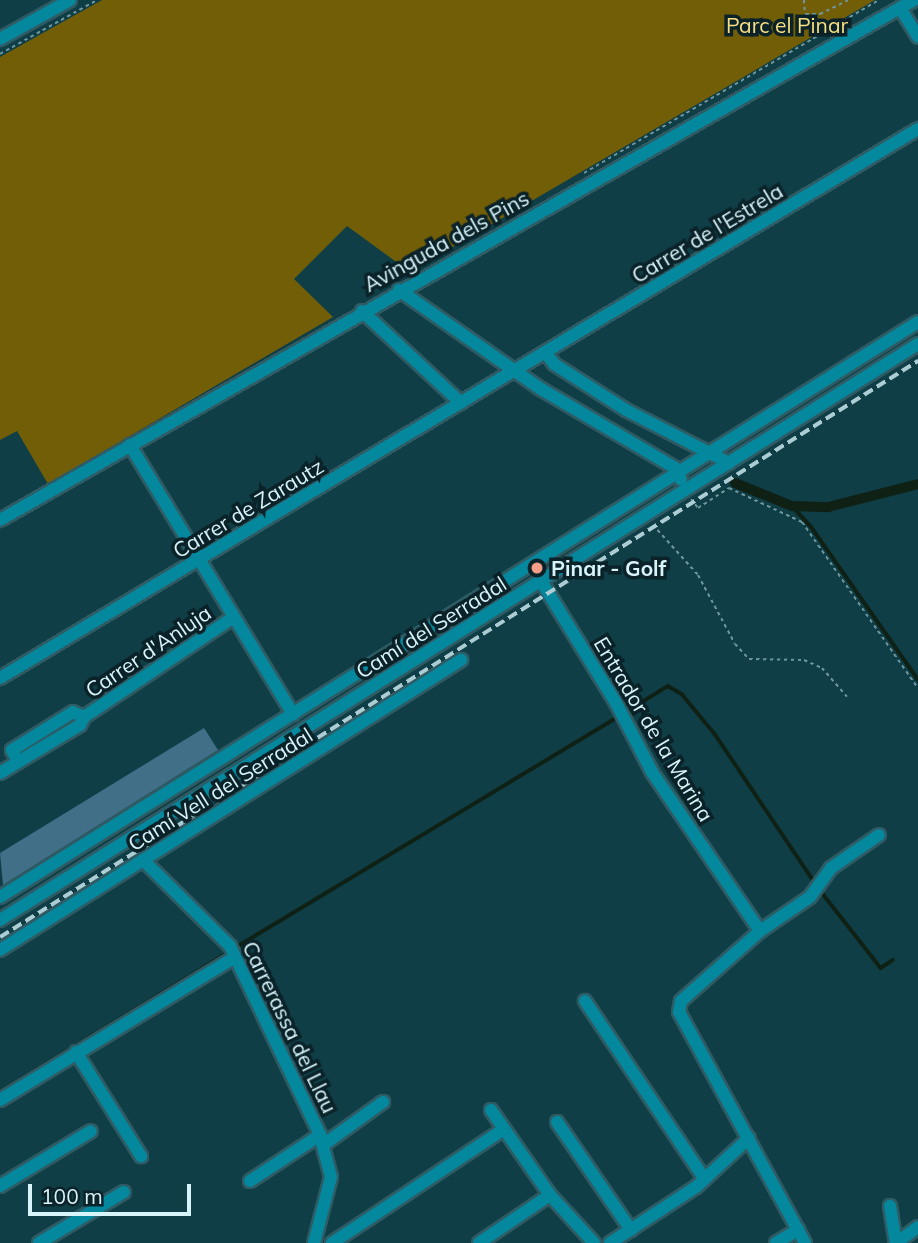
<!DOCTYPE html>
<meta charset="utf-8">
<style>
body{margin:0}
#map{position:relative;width:918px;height:1243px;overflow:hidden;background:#0f3e47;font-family:Mulish,sans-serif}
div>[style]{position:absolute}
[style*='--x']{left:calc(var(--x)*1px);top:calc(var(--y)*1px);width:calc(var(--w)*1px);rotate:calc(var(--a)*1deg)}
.green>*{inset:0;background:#725e07}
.stream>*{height:3.5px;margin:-1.75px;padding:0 1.75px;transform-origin:1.75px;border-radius:1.75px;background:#0f2115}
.canal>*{height:10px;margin:-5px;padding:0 5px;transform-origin:5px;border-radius:5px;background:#0f2115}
.building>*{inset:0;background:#416f88}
.path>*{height:2px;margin-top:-1px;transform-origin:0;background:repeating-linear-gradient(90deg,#6f959d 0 3.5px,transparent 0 7px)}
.roads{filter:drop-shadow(2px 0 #2f5b64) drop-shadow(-2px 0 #2f5b64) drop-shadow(0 2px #2f5b64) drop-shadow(0 -2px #2f5b64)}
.minor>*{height:12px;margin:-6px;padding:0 6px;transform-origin:6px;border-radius:6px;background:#03889e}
.rail>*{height:3.5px;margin-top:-1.75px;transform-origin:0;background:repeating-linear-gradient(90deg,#accdd4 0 10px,transparent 0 15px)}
.dots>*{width:19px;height:19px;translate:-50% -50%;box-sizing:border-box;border:4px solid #0a2228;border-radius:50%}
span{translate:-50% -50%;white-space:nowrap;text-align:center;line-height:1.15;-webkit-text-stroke:7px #0a2228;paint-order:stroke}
.park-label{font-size:21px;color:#f8df82}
.street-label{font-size:21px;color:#d7f4fb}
.poi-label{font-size:21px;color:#d7f4fb;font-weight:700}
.left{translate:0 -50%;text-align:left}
.scale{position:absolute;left:28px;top:1184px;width:163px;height:32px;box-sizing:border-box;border:4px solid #d7f4fb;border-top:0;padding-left:9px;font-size:21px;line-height:24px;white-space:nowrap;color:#d7f4fb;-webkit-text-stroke:5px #0a2228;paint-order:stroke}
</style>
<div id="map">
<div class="green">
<i style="clip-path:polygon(102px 0,875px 0,410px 272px,347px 226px,294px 279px,333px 317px,48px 484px,17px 431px,0 440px,0 57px)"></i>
</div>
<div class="stream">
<i style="--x:792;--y:506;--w:26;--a:47"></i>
<i style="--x:810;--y:525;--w:188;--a:55"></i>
<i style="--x:626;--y:712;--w:49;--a:-31.8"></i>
<i style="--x:668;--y:686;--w:16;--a:30"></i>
<i style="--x:682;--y:694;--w:52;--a:50.5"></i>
<i style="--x:715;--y:734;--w:179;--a:56.1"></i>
<i style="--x:820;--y:890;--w:99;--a:52"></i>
<i style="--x:881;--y:968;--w:14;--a:-34"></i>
<i style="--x:235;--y:948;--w:449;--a:-31.1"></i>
<i style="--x:0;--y:1092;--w:268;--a:-31.4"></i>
</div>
<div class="canal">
<i style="--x:735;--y:483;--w:61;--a:22"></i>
<i style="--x:792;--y:506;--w:36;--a:2"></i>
<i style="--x:828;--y:507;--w:93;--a:-14.3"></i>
</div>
<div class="building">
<i style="clip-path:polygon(204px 728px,218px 750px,3px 885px,0 853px)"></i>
</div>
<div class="path">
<i style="--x:804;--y:0;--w:14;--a:86"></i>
<i style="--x:805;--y:14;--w:15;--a:0"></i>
<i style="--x:820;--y:14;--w:32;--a:-26"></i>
<i style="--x:0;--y:54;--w:111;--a:-29.1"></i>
<i style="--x:584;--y:173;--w:342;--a:-30.4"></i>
<i style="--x:691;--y:499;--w:11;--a:52"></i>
<i style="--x:698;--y:508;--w:37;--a:-33"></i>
<i style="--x:729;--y:488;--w:81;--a:25"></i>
<i style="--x:802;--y:522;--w:203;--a:55.1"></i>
<i style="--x:653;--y:525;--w:67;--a:48"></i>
<i style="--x:698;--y:575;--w:78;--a:61.8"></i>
<i style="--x:735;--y:644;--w:21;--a:47"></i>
<i style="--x:749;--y:659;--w:55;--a:1"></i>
<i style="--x:804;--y:660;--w:20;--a:24"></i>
<i style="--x:822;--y:668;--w:38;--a:49"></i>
</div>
<div class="roads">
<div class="minor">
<i style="--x:900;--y:8;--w:34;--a:58"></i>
<i style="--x:0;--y:39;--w:80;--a:-29.1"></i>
<i style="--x:399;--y:290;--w:173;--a:34.9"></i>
<i style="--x:541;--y:389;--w:156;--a:30.5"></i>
<i style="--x:675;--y:468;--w:13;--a:63"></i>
<i style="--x:362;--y:311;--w:135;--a:42.9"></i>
<i style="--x:545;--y:352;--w:15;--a:53"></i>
<i style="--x:554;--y:364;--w:85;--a:32.6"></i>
<i style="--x:626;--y:410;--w:116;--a:27.2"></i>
<i style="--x:130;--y:445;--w:315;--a:58.8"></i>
<i style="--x:0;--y:520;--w:1052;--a:-29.64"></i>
<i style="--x:541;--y:581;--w:143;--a:58.4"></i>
<i style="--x:616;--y:703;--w:78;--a:62.4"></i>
<i style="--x:652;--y:772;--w:192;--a:55.8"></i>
<i style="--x:0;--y:678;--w:1070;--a:-30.88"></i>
<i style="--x:84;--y:717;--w:12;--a:-156"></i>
<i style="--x:73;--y:712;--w:72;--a:148.1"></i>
<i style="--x:12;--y:750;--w:13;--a:63"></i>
<i style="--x:18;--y:762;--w:72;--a:-30.8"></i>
<i style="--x:80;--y:725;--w:9;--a:-63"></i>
<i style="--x:84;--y:717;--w:180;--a:-33.7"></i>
<i style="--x:0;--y:773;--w:21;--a:-31"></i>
<i style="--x:143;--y:860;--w:122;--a:44.7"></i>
<i style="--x:230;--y:946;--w:209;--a:64.5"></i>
<i style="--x:320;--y:1135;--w:43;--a:75.3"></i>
<i style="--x:331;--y:1177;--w:68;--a:104.4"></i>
<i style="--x:0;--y:897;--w:1083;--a:-32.06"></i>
<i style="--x:0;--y:920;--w:1084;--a:-32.11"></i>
<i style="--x:0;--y:950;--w:545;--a:-32.17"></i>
<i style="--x:585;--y:1001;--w:213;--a:56.1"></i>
<i style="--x:76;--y:1052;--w:123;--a:58"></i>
<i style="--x:0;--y:1100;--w:275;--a:-31.3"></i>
<i style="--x:491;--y:1110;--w:103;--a:55.2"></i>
<i style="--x:550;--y:1195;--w:65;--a:47.5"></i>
<i style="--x:557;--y:1122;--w:131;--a:55.6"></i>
<i style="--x:323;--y:1145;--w:74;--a:-35.6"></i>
<i style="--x:250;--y:1181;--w:84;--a:-33.3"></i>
<i style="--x:0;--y:1186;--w:106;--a:-31.1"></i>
<i style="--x:890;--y:1206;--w:37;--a:81"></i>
<i style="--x:39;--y:1243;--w:99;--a:-31"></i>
<i style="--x:332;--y:1243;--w:205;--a:-33.5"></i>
<i style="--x:479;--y:1243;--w:86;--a:-34.1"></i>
<i style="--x:610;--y:1243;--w:103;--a:-33.1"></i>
<i style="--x:696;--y:1187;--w:72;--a:-42.8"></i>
<i style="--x:776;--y:1243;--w:26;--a:-31"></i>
<i style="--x:805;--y:1243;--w:263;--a:-118.6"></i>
<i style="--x:679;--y:1012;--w:11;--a:-80"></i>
<i style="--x:681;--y:1001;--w:106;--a:-41.5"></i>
<i style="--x:760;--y:931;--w:60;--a:-34.2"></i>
<i style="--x:810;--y:897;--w:36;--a:-54"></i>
<i style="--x:831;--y:868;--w:58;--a:-34.5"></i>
<i style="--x:896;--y:1243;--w:27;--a:-36"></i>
</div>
</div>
<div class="rail">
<i style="--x:0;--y:937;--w:1084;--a:-32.11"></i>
</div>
<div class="dots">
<i style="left:537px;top:568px;background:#f49e89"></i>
</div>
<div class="park-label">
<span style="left:787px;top:25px">Parc el Pinar</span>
</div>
<div class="street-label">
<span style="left:707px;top:233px;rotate:-31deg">Carrer de l'Estrela</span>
<span style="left:446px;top:241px;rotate:-29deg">Avinguda dels Pins</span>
<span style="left:248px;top:508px;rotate:-31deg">Carrer de Zarautz</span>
<span style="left:431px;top:627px;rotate:-32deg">Camí del Serradal</span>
<span style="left:148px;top:651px;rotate:-34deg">Carrer d'Anluja</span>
<span style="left:654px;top:729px;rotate:59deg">Entrador de la Marina</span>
<span style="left:220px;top:789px;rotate:-32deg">Camí Vell del Serradal</span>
<span style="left:290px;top:1027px;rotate:64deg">Carrerassa del Llau</span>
</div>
<div class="poi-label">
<span class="left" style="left:551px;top:568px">Pinar - Golf</span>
</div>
<div class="scale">100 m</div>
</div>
